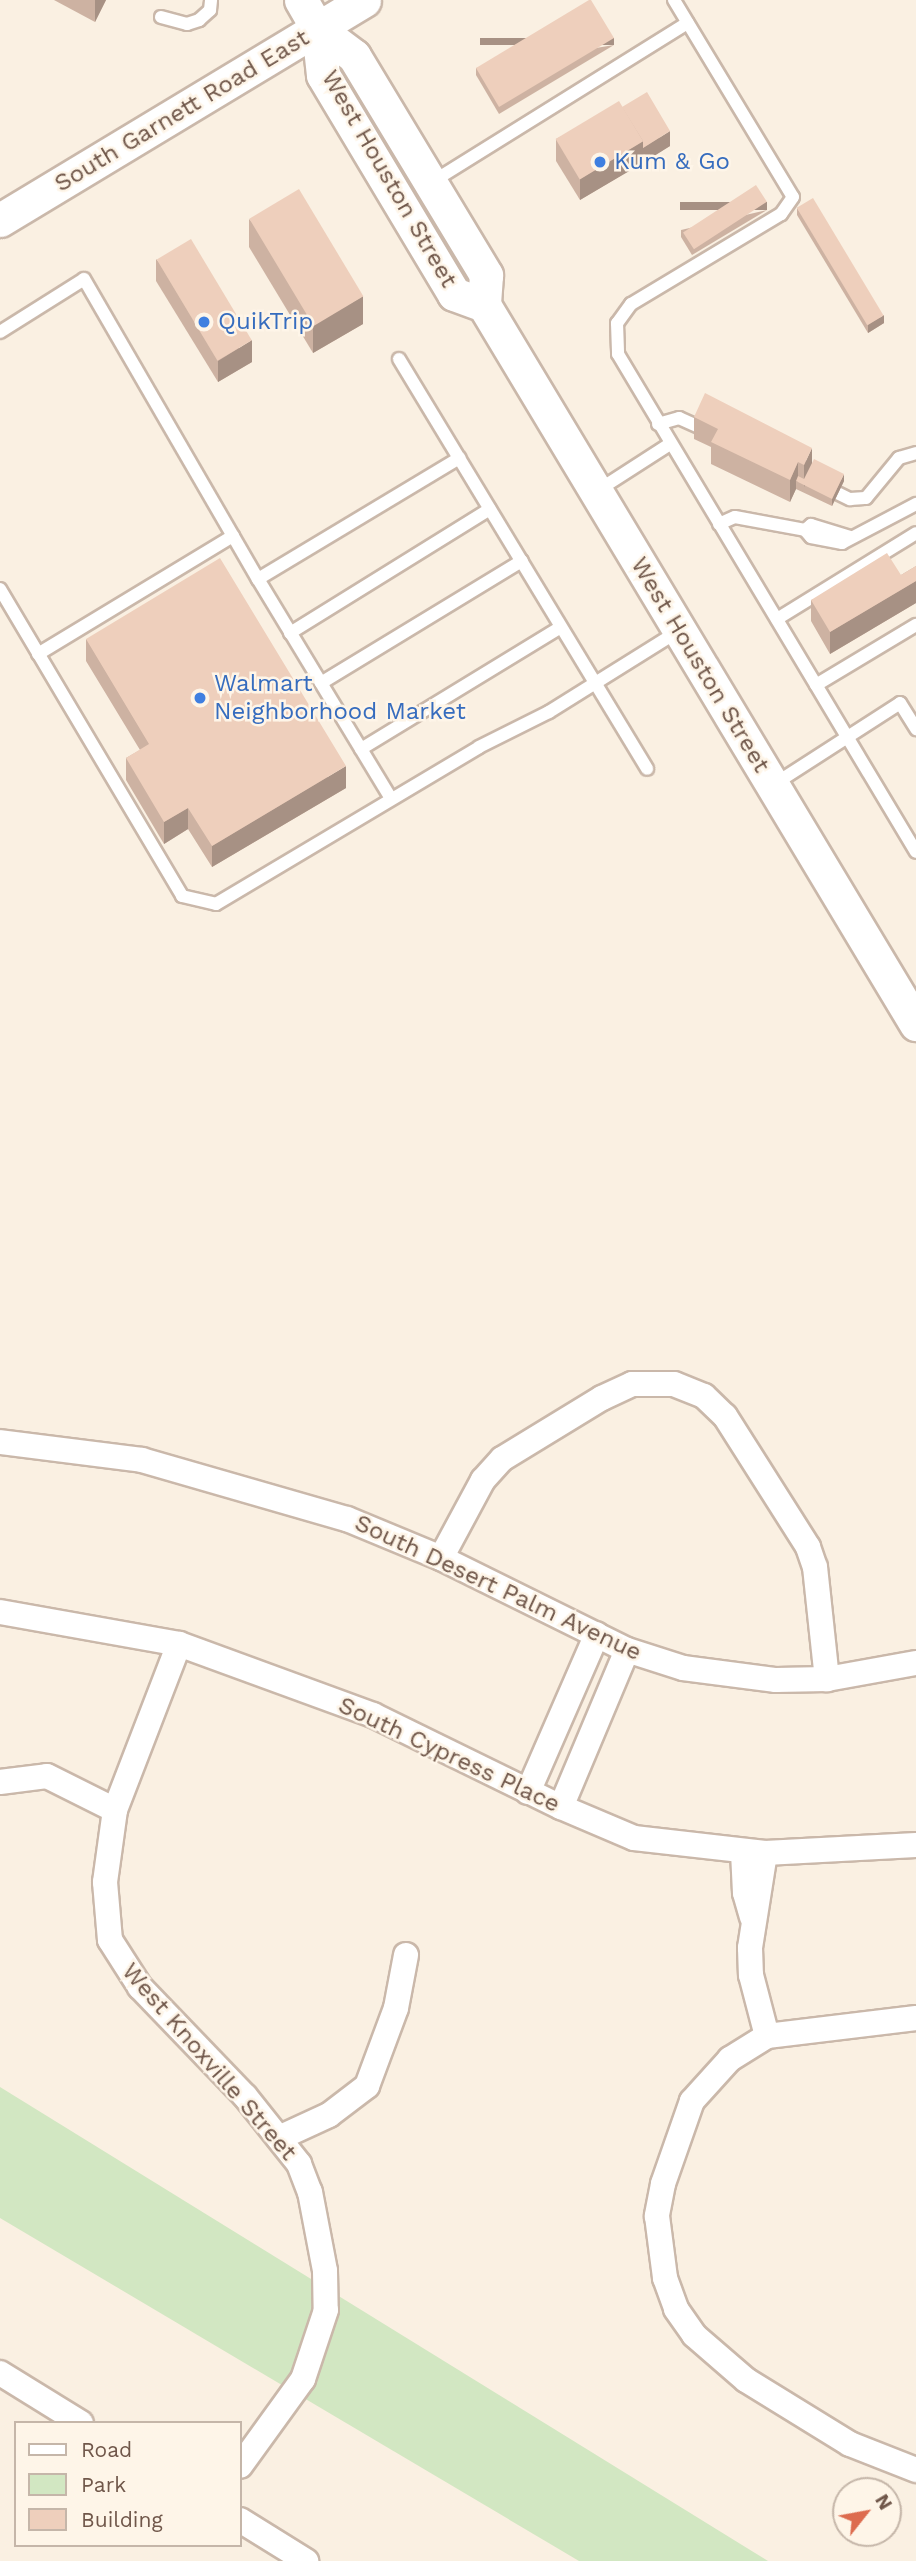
<!DOCTYPE html>
<style>
body{margin:0}
#map{position:relative;width:916px;height:2561px;overflow:hidden;background:#faf0e2;font-family:"Work Sans",sans-serif}
div>[style]{position:absolute}
[style*='--x']{left:calc(var(--x)*1px);top:calc(var(--y)*1px);width:calc(var(--w)*1px);rotate:calc(var(--a)*1deg)}
.green>*{inset:0;background:#d2e7c2}
.roads{filter:drop-shadow(2px 0 #cab8aa) drop-shadow(-2px 0 #cab8aa) drop-shadow(0 2px #cab8aa) drop-shadow(0 -2px #cab8aa)}
.service>*{height:12px;margin:-6px;padding:0 6px;transform-origin:6px;border-radius:6px;background:#fff}
.minor>*{height:24px;margin:-12px;padding:0 12px;transform-origin:12px;border-radius:12px;background:#fff}
.secondary>*{height:33px;margin:-16.5px;padding:0 16.5px;transform-origin:16.5px;border-radius:16.5px;background:#fff}
.wall>*{inset:0;background:#cdb2a2}
.shaded-wall>*{inset:0;background:#a79184;transform-origin:0 0}
.building>*{inset:0;background:#eecfbc;transform-origin:0 0}
.dots>*{width:19px;height:19px;translate:-50% -50%;box-sizing:border-box;border:4px solid #fef5e8;border-radius:50%}
span{translate:-50% -50%;white-space:nowrap;text-align:center;line-height:1.15;-webkit-text-stroke:5px #fef5e8;paint-order:stroke}
.street-label{font-size:24px;color:#70574a}
.shop-label{font-size:24px;color:#366cbe}
.left{translate:0 -50%;text-align:left}
.legend{position:absolute;left:14px;top:2421px;width:228px;height:126px;box-sizing:border-box;background:#fef5e8;border:2px solid #c5b6a9;margin:0;padding:9px 12px;list-style:none;font-size:21px;color:#70574a}
.legend li{display:flex;align-items:center;gap:14px;height:35px}
.legend b{width:35px;border:2px solid #c5b6a9}
.north{position:absolute;left:832px;top:2477px;width:70px;height:70px;box-sizing:border-box;background:#fef5e8;border:2px solid #c5b6a9;border-radius:50%;rotate:59deg;font-size:19px;font-weight:700;line-height:28px;text-align:center;color:#70574a}
.north::after{content:'';display:block;margin:auto;width:24px;height:32px;background:#dd6c4f;clip-path:polygon(50% 0,100% 100%,50% 72%,0 100%)}
</style>
<div id="map">
<div class="green">
<i style="clip-path:polygon(0 2087px,768px 2561px,579px 2561px,0 2218px)"></i>
</div>
<div class="roads">
<div class="service">
<i style="--x:674;--y:0;--w:230;--a:58.9"></i>
<i style="--x:793;--y:197;--w:21;--a:125"></i>
<i style="--x:781;--y:214;--w:175;--a:149"></i>
<i style="--x:631;--y:304;--w:24;--a:126"></i>
<i style="--x:617;--y:323;--w:31;--a:88"></i>
<i style="--x:618;--y:354;--w:580;--a:59.1"></i>
<i style="--x:161;--y:17;--w:27;--a:15"></i>
<i style="--x:187;--y:24;--w:13;--a:-18"></i>
<i style="--x:199;--y:20;--w:15;--a:-42"></i>
<i style="--x:210;--y:10;--w:10;--a:-84"></i>
<i style="--x:432;--y:182;--w:301;--a:-31.9"></i>
<i style="--x:0;--y:332;--w:99;--a:-32.2"></i>
<i style="--x:84;--y:279;--w:347;--a:59.9"></i>
<i style="--x:258;--y:579;--w:235;--a:-31"></i>
<i style="--x:399;--y:359;--w:479;--a:58.8"></i>
<i style="--x:658;--y:424;--w:22;--a:-16"></i>
<i style="--x:679;--y:418;--w:22;--a:24"></i>
<i style="--x:825;--y:487;--w:28;--a:26"></i>
<i style="--x:850;--y:499;--w:16;--a:-4"></i>
<i style="--x:866;--y:498;--w:52;--a:-50.5"></i>
<i style="--x:899;--y:458;--w:18;--a:-16"></i>
<i style="--x:597;--y:491;--w:87;--a:-32.8"></i>
<i style="--x:719;--y:524;--w:17;--a:-24"></i>
<i style="--x:735;--y:517;--w:71;--a:10.5"></i>
<i style="--x:805;--y:530;--w:8;--a:-40"></i>
<i style="--x:811;--y:525;--w:41;--a:17.1"></i>
<i style="--x:805;--y:530;--w:9;--a:49"></i>
<i style="--x:811;--y:537;--w:32;--a:11"></i>
<i style="--x:842;--y:543;--w:84;--a:-27.8"></i>
<i style="--x:258;--y:579;--w:257;--a:58.8"></i>
<i style="--x:0;--y:589;--w:357;--a:59.3"></i>
<i style="--x:182;--y:896;--w:35;--a:13"></i>
<i style="--x:216;--y:904;--w:306;--a:-30.8"></i>
<i style="--x:479;--y:747;--w:78;--a:-26.6"></i>
<i style="--x:549;--y:712;--w:155;--a:-32"></i>
<i style="--x:777;--y:619;--w:163;--a:-31.7"></i>
<i style="--x:290;--y:633;--w:235;--a:-31.8"></i>
<i style="--x:38;--y:654;--w:228;--a:-31.2"></i>
<i style="--x:321;--y:683;--w:235;--a:-31.3"></i>
<i style="--x:816;--y:685;--w:117;--a:-31"></i>
<i style="--x:361;--y:749;--w:234;--a:-31.4"></i>
<i style="--x:773;--y:785;--w:151;--a:-32.8"></i>
<i style="--x:900;--y:703;--w:31;--a:58"></i>
</div>
<div class="minor">
<i style="--x:0;--y:1442;--w:143;--a:7.2"></i>
<i style="--x:142;--y:1460;--w:213;--a:16.1"></i>
<i style="--x:347;--y:1519;--w:102;--a:22.5"></i>
<i style="--x:441;--y:1558;--w:208;--a:26.3"></i>
<i style="--x:627;--y:1650;--w:59;--a:17.8"></i>
<i style="--x:683;--y:1668;--w:94;--a:7.4"></i>
<i style="--x:776;--y:1680;--w:51;--a:-1.1"></i>
<i style="--x:827;--y:1679;--w:90;--a:-10.2"></i>
<i style="--x:441;--y:1558;--w:89;--a:-61.7"></i>
<i style="--x:483;--y:1480;--w:28;--a:-48"></i>
<i style="--x:502;--y:1459;--w:117;--a:-31.4"></i>
<i style="--x:602;--y:1398;--w:33;--a:-25"></i>
<i style="--x:632;--y:1384;--w:42;--a:0"></i>
<i style="--x:674;--y:1384;--w:32;--a:22"></i>
<i style="--x:704;--y:1396;--w:29;--a:44"></i>
<i style="--x:725;--y:1416;--w:155;--a:57.6"></i>
<i style="--x:808;--y:1547;--w:21;--a:71"></i>
<i style="--x:815;--y:1567;--w:113;--a:83.9"></i>
<i style="--x:0;--y:1612;--w:182;--a:10.1"></i>
<i style="--x:179;--y:1644;--w:207;--a:20.1"></i>
<i style="--x:373;--y:1715;--w:209;--a:26.1"></i>
<i style="--x:561;--y:1807;--w:79;--a:23"></i>
<i style="--x:634;--y:1838;--w:132;--a:6.5"></i>
<i style="--x:765;--y:1853;--w:151;--a:-3"></i>
<i style="--x:179;--y:1644;--w:178;--a:111.1"></i>
<i style="--x:115;--y:1810;--w:73;--a:97.9"></i>
<i style="--x:105;--y:1882;--w:58;--a:85.1"></i>
<i style="--x:110;--y:1940;--w:56;--a:57.4"></i>
<i style="--x:140;--y:1987;--w:151;--a:46.1"></i>
<i style="--x:245;--y:2096;--w:87;--a:51.5"></i>
<i style="--x:299;--y:2164;--w:30;--a:69"></i>
<i style="--x:310;--y:2192;--w:80;--a:79.2"></i>
<i style="--x:325;--y:2271;--w:39;--a:89"></i>
<i style="--x:326;--y:2310;--w:73;--a:108.4"></i>
<i style="--x:303;--y:2379;--w:107;--a:125.9"></i>
<i style="--x:0;--y:1782;--w:47;--a:-7.3"></i>
<i style="--x:47;--y:1776;--w:76;--a:26.6"></i>
<i style="--x:528;--y:1792;--w:172;--a:-66.4"></i>
<i style="--x:561;--y:1807;--w:170;--a:-67.2"></i>
<i style="--x:743;--y:1852;--w:41;--a:87.2"></i>
<i style="--x:745;--y:1893;--w:25;--a:74"></i>
<i style="--x:765;--y:1853;--w:96;--a:99"></i>
<i style="--x:750;--y:1948;--w:27;--a:88"></i>
<i style="--x:751;--y:1975;--w:63;--a:75.3"></i>
<i style="--x:916;--y:2018;--w:150;--a:173.1"></i>
<i style="--x:767;--y:2036;--w:44;--a:148.1"></i>
<i style="--x:730;--y:2059;--w:57;--a:132.1"></i>
<i style="--x:692;--y:2101;--w:88;--a:109.3"></i>
<i style="--x:663;--y:2184;--w:33;--a:101"></i>
<i style="--x:657;--y:2216;--w:63;--a:82.6"></i>
<i style="--x:665;--y:2278;--w:33;--a:70"></i>
<i style="--x:676;--y:2309;--w:32;--a:55"></i>
<i style="--x:694;--y:2335;--w:69;--a:40.9"></i>
<i style="--x:746;--y:2380;--w:122;--a:31.6"></i>
<i style="--x:850;--y:2444;--w:71;--a:21.5"></i>
<i style="--x:279;--y:2138;--w:55;--a:-24.7"></i>
<i style="--x:329;--y:2115;--w:48;--a:-37.3"></i>
<i style="--x:367;--y:2086;--w:83;--a:-69.6"></i>
<i style="--x:396;--y:2008;--w:54;--a:-79.3"></i>
<i style="--x:0;--y:2373;--w:95;--a:31.7"></i>
<i style="--x:240;--y:2520;--w:78;--a:31.8"></i>
</div>
<div class="secondary">
<i style="--x:301;--y:0;--w:34;--a:60"></i>
<i style="--x:318;--y:29;--w:45;--a:36.9"></i>
<i style="--x:354;--y:56;--w:256;--a:58.9"></i>
<i style="--x:486;--y:275;--w:30;--a:94"></i>
<i style="--x:484;--y:305;--w:839;--a:59"></i>
<i style="--x:318;--y:29;--w:46;--a:83.8"></i>
<i style="--x:323;--y:75;--w:255;--a:59.1"></i>
<i style="--x:454;--y:294;--w:32;--a:20"></i>
<i style="--x:0;--y:220;--w:425;--a:-31.1"></i>
</div>
</div>
<div class="wall">
<i style="clip-path:polygon(54px 0,106px 0,95px 22px)"></i>
<i style="clip-path:polygon(614px 45px,499px 114px,476px 75px,476px 68px)"></i>
<i style="clip-path:polygon(622px 107px,670px 146px,580px 200px,556px 161px,556px 139px)"></i>
<i style="clip-path:polygon(797px 208px,884px 323px,868px 333px,797px 215px)"></i>
<i style="clip-path:polygon(767px 210px,692px 255px,681px 237px,681px 230px)"></i>
<i style="clip-path:polygon(249px 219px,363px 324px,313px 353px,249px 247px)"></i>
<i style="clip-path:polygon(156px 259px,252px 362px,218px 382px,156px 281px)"></i>
<i style="clip-path:polygon(694px 417px,812px 463px,844px 481px,832px 506px,796px 489px,790px 502px,711px 464px,711px 447px,694px 439px)"></i>
<i style="clip-path:polygon(916px 566px,916px 603px,830px 654px,811px 621px,811px 600px,901px 575px)"></i>
<i style="clip-path:polygon(86px 639px,346px 788px,212px 867px,188px 829px,164px 844px,126px 780px,126px 758px,140px 750px,86px 661px)"></i>
</div>
<div class="shaded-wall">
<i style="clip-path:polygon(95px 0,106px 0,95px 22px)"></i>
<i style="left:614px;top:38px;width:7px;height:134px;rotate:90deg"></i>
<i style="clip-path:polygon(670px 131px,670px 146px,643px 163px,643px 148px)"></i>
<i style="clip-path:polygon(643px 141px,643px 163px,580px 200px,580px 179px)"></i>
<i style="left:767px;top:202px;width:8px;height:87px;rotate:90deg"></i>
<i style="clip-path:polygon(363px 296px,363px 324px,313px 353px,313px 325px)"></i>
<i style="clip-path:polygon(884px 315px,884px 323px,868px 333px,868px 325px)"></i>
<i style="clip-path:polygon(252px 340px,252px 362px,218px 382px,218px 361px)"></i>
<i style="clip-path:polygon(812px 448px,812px 470px,804px 487px,804px 465px)"></i>
<i style="clip-path:polygon(798px 462px,798px 482px,796px 481px,796px 489px,790px 502px,790px 480px)"></i>
<i style="clip-path:polygon(844px 474px,844px 481px,832px 506px,832px 499px)"></i>
<i style="clip-path:polygon(916px 581px,916px 603px,830px 654px,830px 632px)"></i>
<i style="clip-path:polygon(346px 766px,346px 788px,212px 867px,212px 846px)"></i>
<i style="clip-path:polygon(188px 808px,188px 829px,164px 844px,164px 822px)"></i>
</div>
<div class="building">
<i style="clip-path:polygon(589px 0,591px 0,614px 38px,499px 107px,476px 68px)"></i>
<i style="clip-path:polygon(647px 92px,670px 131px,643px 148px,643px 141px,622px 107px)"></i>
<i style="left:619px;top:101px;width:47px;height:74px;rotate:59deg"></i>
<i style="left:756px;top:185px;width:20px;height:87px;rotate:57deg"></i>
<i style="left:299px;top:189px;width:125px;height:58px;rotate:59deg"></i>
<i style="left:813px;top:198px;width:137px;height:19px;rotate:59deg"></i>
<i style="left:191px;top:239px;width:118px;height:40px;rotate:59deg"></i>
<i style="clip-path:polygon(705px 393px,812px 448px,804px 465px,798px 462px,790px 480px,711px 442px,718px 429px,694px 417px)"></i>
<i style="clip-path:polygon(814px 459px,844px 474px,832px 499px,796px 481px,798px 476px,804px 479px)"></i>
<i style="clip-path:polygon(887px 553px,901px 575px,916px 566px,916px 581px,830px 632px,811px 600px)"></i>
<i style="clip-path:polygon(220px 558px,346px 766px,212px 846px,188px 808px,164px 822px,126px 758px,149px 744px,86px 639px)"></i>
</div>
<div class="dots">
<i style="left:600px;top:162px;background:#3f7fe0"></i>
<i style="left:204px;top:322px;background:#3f7fe0"></i>
<i style="left:200px;top:698px;background:#3f7fe0"></i>
</div>
<div class="street-label">
<span style="left:182px;top:111px;rotate:-31deg">South Garnett Road East</span>
<span style="left:389px;top:179px;rotate:60deg">West Houston Street</span>
<span style="left:700px;top:665px;rotate:59deg">West Houston Street</span>
<span style="left:498px;top:1588px;rotate:25deg">South Desert Palm Avenue</span>
<span style="left:449px;top:1755px;rotate:25deg">South Cypress Place</span>
<span style="left:209px;top:2062px;rotate:49deg">West Knoxville Street</span>
</div>
<div class="shop-label">
<span class="left" style="left:614px;top:162px">Kum &amp; Go</span>
<span class="left" style="left:218px;top:322px">QuikTrip</span>
<span class="left" style="left:214px;top:698px">Walmart<br>Neighborhood Market</span>
</div>
<ul class="legend">
<li><b style="height:9px;background:#fff"></b>Road</li>
<li><b style="height:19px;background:#d2e7c2"></b>Park</li>
<li><b style="height:19px;background:#eecfbc"></b>Building</li>
</ul>
<div class="north">N</div>
</div>
